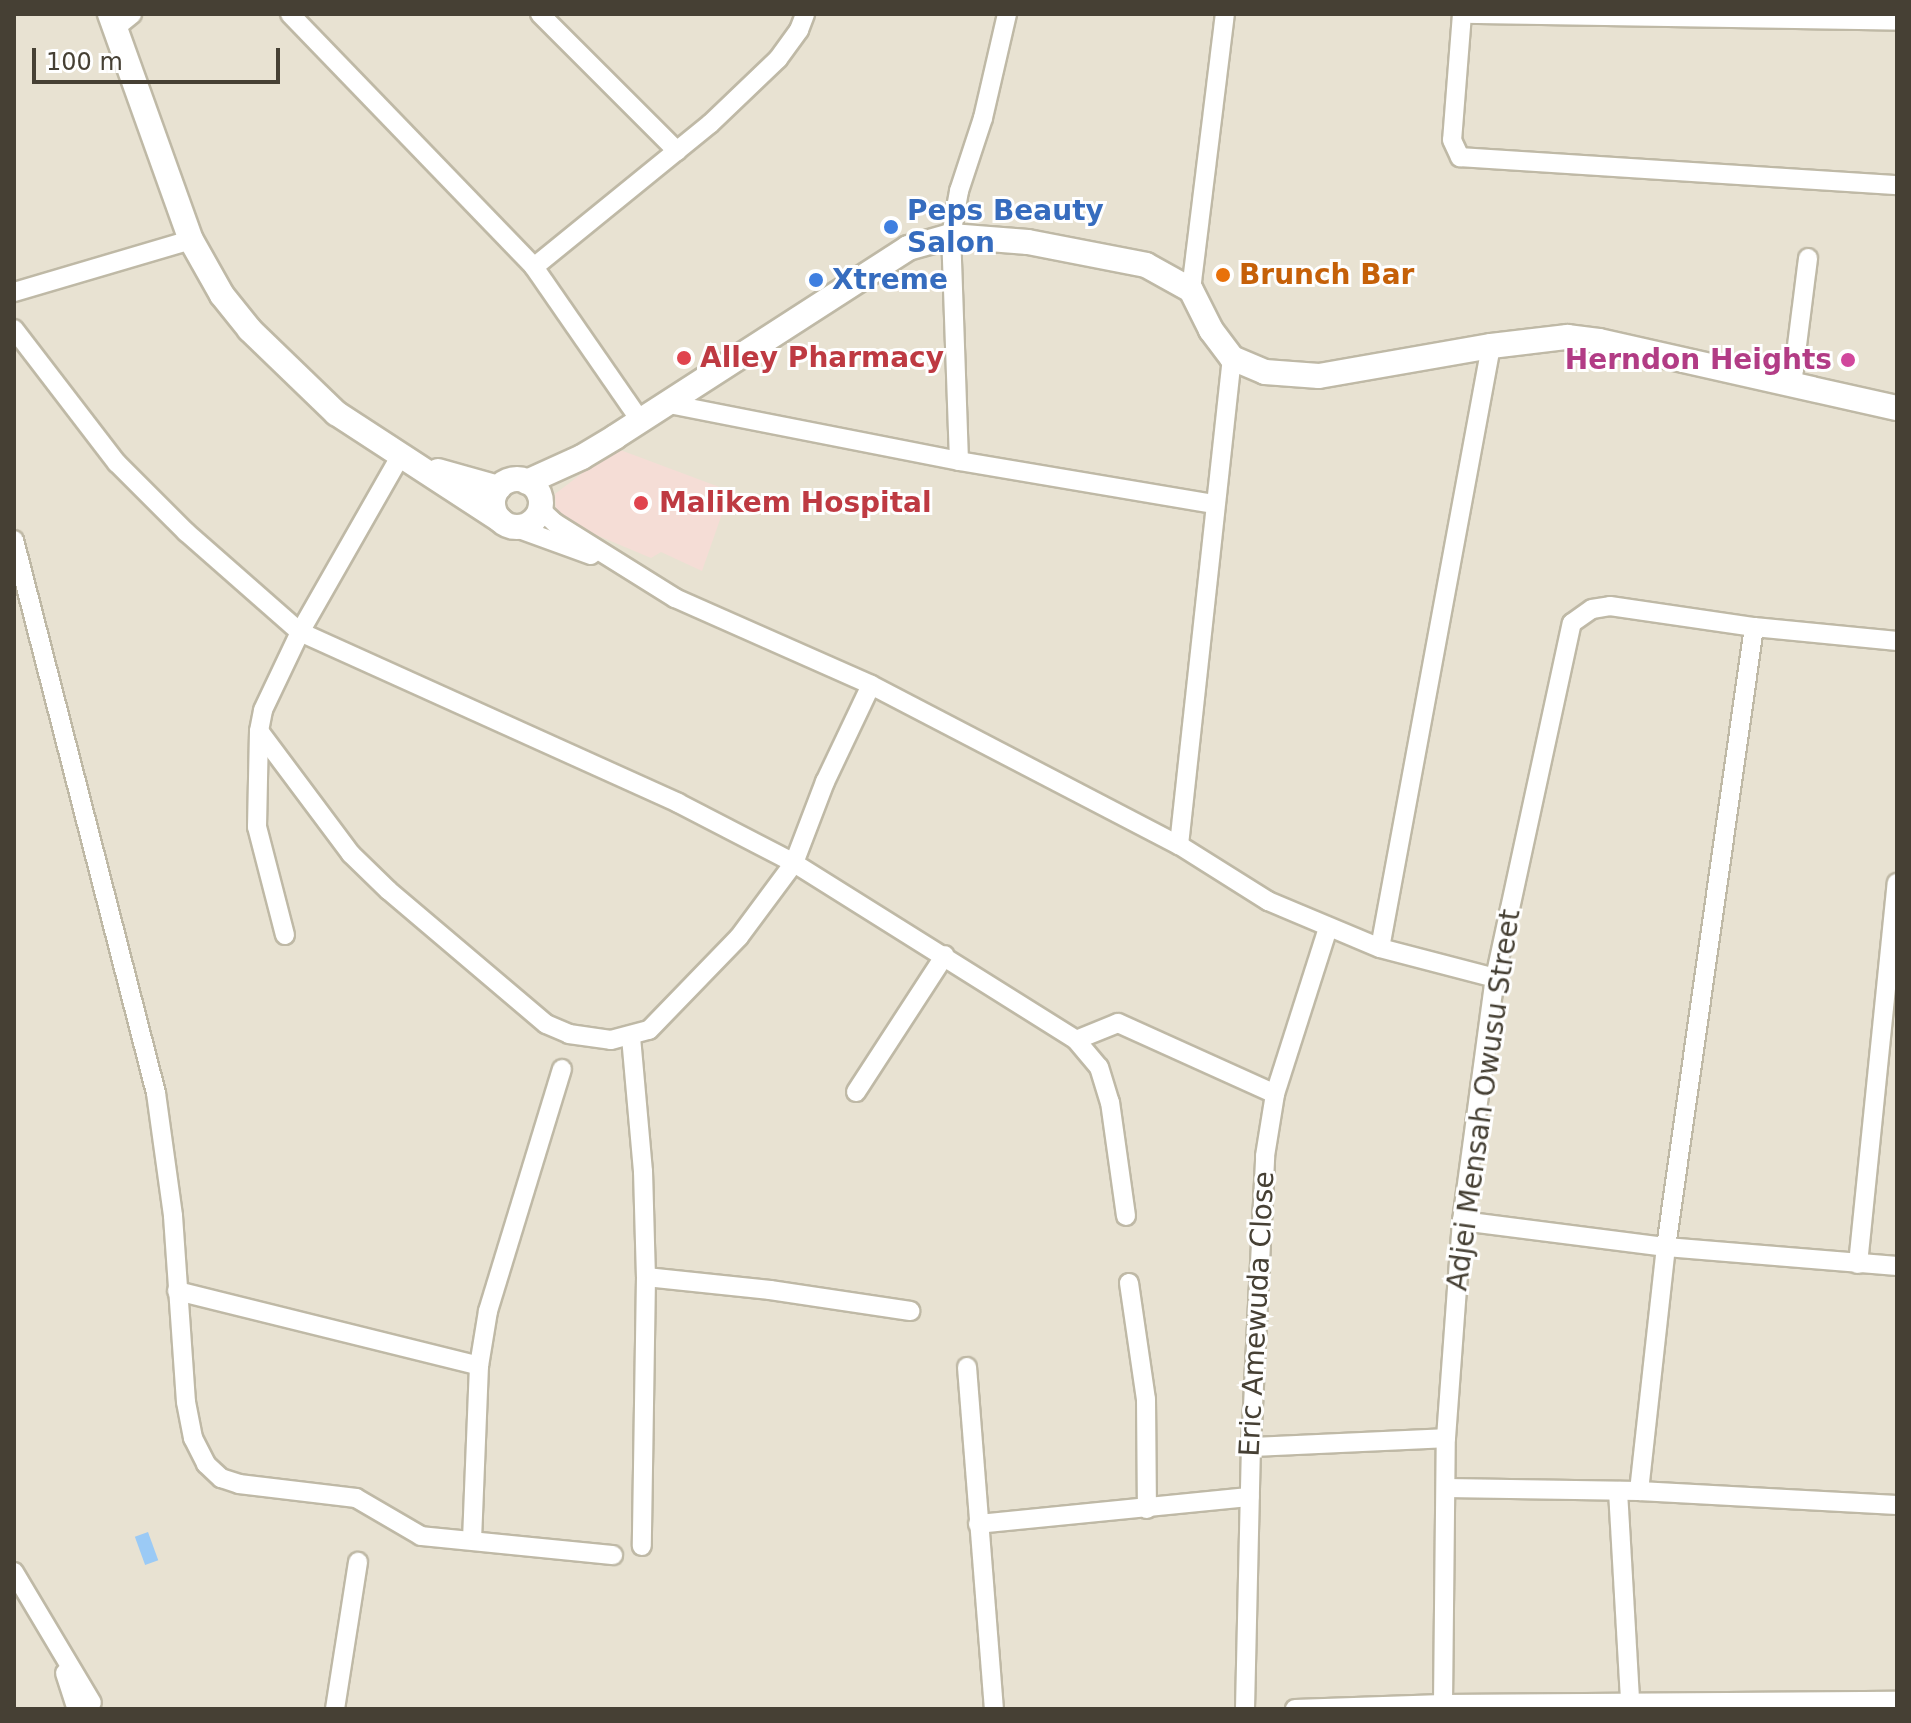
<!DOCTYPE html>
<style>
body{margin:0}
#map{position:relative;width:1911px;height:1723px;overflow:hidden;background:#f3f0e4;font-family:"DejaVu Sans",sans-serif}
div>[style]{position:absolute}
[style*='--x']{left:calc(var(--x)*1px);top:calc(var(--y)*1px);width:calc(var(--w)*1px);rotate:calc(var(--a)*1deg)}
.residential>*{inset:0;background:#e8e2d2;transform-origin:0 0}
.medical>*{inset:0;background:#f5ddd6}
.water>*{inset:0;background:#9bcaf5;transform-origin:0 0}
.roads{filter:drop-shadow(2px 0 #bfb9a6) drop-shadow(-2px 0 #bfb9a6) drop-shadow(0 2px #bfb9a6) drop-shadow(0 -2px #bfb9a6)}
.minor>*{height:18px;margin:-9px;padding:0 9px;transform-origin:9px;border-radius:9px;background:#fff}
.tertiary>*{height:24px;margin:-12px;padding:0 12px;transform-origin:12px;border-radius:12px;background:#fff}
.tertiary>.ring{margin:-12px;padding:0;box-sizing:content-box;background:none;border:24px solid #fff;border-radius:50%}
.dots>*{width:22px;height:22px;translate:-50% -50%;box-sizing:border-box;border:4px solid #fff;border-radius:50%}
span{translate:-50% -50%;white-space:nowrap;text-align:center;line-height:1.15;-webkit-text-stroke:6px #fff;paint-order:stroke}
.shop-label{font-size:28px;color:#366cbe;font-weight:700}
.left{translate:0 -50%;text-align:left}
.food-label{font-size:28px;color:#c56008;font-weight:700}
.health-label{font-size:28px;color:#be3a42;font-weight:700}
.hotel-label{font-size:28px;color:#b23c85;font-weight:700}
.right{translate:-100% -50%;text-align:right}
.street-label{font-size:28px;color:#464034}
.frame{position:absolute;inset:0;border:16px solid #464034;pointer-events:none}
.scale{position:absolute;left:32px;top:48px;width:248px;height:36px;box-sizing:border-box;border:4px solid #464034;border-top:0;padding-left:10px;font-size:24px;line-height:28px;white-space:nowrap;color:#464034;-webkit-text-stroke:6px #fff;paint-order:stroke}
</style>
<div id="map">
<div class="residential">
<i style="left:14px;top:14px;width:1883px;height:1695px"></i>
</div>
<div class="medical">
<i style="clip-path:polygon(615px 448px,730px 491px,702px 571px,661px 552px,651px 558px,563px 521px,556px 511px,555px 494px)"></i>
</div>
<div class="water">
<i style="left:148px;top:1532px;width:30px;height:14px;rotate:70deg"></i>
</div>
<div class="roads">
<div class="minor">
<i style="--x:290;--y:14;--w:351;--a:46"></i>
<i style="--x:534;--y:267;--w:186;--a:55.3"></i>
<i style="--x:540;--y:14;--w:194;--a:45"></i>
<i style="--x:1462;--y:14;--w:126;--a:94.5"></i>
<i style="--x:1452;--y:140;--w:19;--a:65"></i>
<i style="--x:1460;--y:157;--w:438;--a:3.7"></i>
<i style="--x:1471;--y:14;--w:426;--a:0.9"></i>
<i style="--x:115;--y:28;--w:22;--a:-39"></i>
<i style="--x:534;--y:267;--w:227;--a:-39.1"></i>
<i style="--x:710;--y:124;--w:94;--a:-43.7"></i>
<i style="--x:778;--y:59;--w:36;--a:-54"></i>
<i style="--x:799;--y:30;--w:17;--a:-69"></i>
<i style="--x:1191;--y:290;--w:278;--a:-83"></i>
<i style="--x:14;--y:292;--w:184;--a:-16.4"></i>
<i style="--x:14;--y:329;--w:169;--a:52.5"></i>
<i style="--x:117;--y:463;--w:98;--a:45"></i>
<i style="--x:186;--y:532;--w:152;--a:41.3"></i>
<i style="--x:300;--y:632;--w:415;--a:24.3"></i>
<i style="--x:678;--y:803;--w:131;--a:27.3"></i>
<i style="--x:794;--y:863;--w:333;--a:32.1"></i>
<i style="--x:1076;--y:1040;--w:35;--a:50"></i>
<i style="--x:1099;--y:1067;--w:37;--a:73"></i>
<i style="--x:1110;--y:1102;--w:115;--a:82"></i>
<i style="--x:1792;--y:385;--w:128;--a:-82.8"></i>
<i style="--x:669;--y:404;--w:296;--a:11.1"></i>
<i style="--x:959;--y:461;--w:259;--a:9.6"></i>
<i style="--x:959;--y:461;--w:225;--a:-92"></i>
<i style="--x:951;--y:236;--w:46;--a:-79.9"></i>
<i style="--x:959;--y:191;--w:77;--a:-71.8"></i>
<i style="--x:983;--y:118;--w:107;--a:-77"></i>
<i style="--x:540;--y:509;--w:21;--a:43"></i>
<i style="--x:555;--y:523;--w:142;--a:32"></i>
<i style="--x:675;--y:598;--w:214;--a:23.9"></i>
<i style="--x:871;--y:685;--w:347;--a:27.5"></i>
<i style="--x:1179;--y:845;--w:105;--a:32.2"></i>
<i style="--x:1268;--y:901;--w:121;--a:22.8"></i>
<i style="--x:1380;--y:948;--w:119;--a:14.6"></i>
<i style="--x:511;--y:526;--w:85;--a:19.9"></i>
<i style="--x:14;--y:540;--w:571;--a:75.6"></i>
<i style="--x:156;--y:1093;--w:124;--a:82.1"></i>
<i style="--x:173;--y:1216;--w:186;--a:86"></i>
<i style="--x:186;--y:1402;--w:37;--a:79"></i>
<i style="--x:193;--y:1438;--w:29;--a:63"></i>
<i style="--x:206;--y:1464;--w:21;--a:43"></i>
<i style="--x:221;--y:1478;--w:19;--a:18"></i>
<i style="--x:239;--y:1484;--w:118;--a:6.8"></i>
<i style="--x:356;--y:1498;--w:75;--a:30.3"></i>
<i style="--x:421;--y:1536;--w:193;--a:5.7"></i>
<i style="--x:259;--y:731;--w:154;--a:53.2"></i>
<i style="--x:351;--y:854;--w:52;--a:44.2"></i>
<i style="--x:388;--y:890;--w:207;--a:40.3"></i>
<i style="--x:546;--y:1024;--w:25;--a:23"></i>
<i style="--x:569;--y:1034;--w:42;--a:8.1"></i>
<i style="--x:611;--y:1040;--w:39;--a:-15"></i>
<i style="--x:649;--y:1030;--w:129;--a:-45.9"></i>
<i style="--x:739;--y:937;--w:92;--a:-53.4"></i>
<i style="--x:794;--y:863;--w:87;--a:-69.1"></i>
<i style="--x:825;--y:782;--w:107;--a:-64.6"></i>
<i style="--x:1179;--y:845;--w:490;--a:-83.8"></i>
<i style="--x:285;--y:935;--w:112;--a:-104.5"></i>
<i style="--x:257;--y:827;--w:96;--a:-88.8"></i>
<i style="--x:259;--y:731;--w:21;--a:-79"></i>
<i style="--x:263;--y:710;--w:86;--a:-64.6"></i>
<i style="--x:300;--y:632;--w:204;--a:-60.3"></i>
<i style="--x:1380;--y:948;--w:612;--a:-79.55"></i>
<i style="--x:631;--y:1037;--w:135;--a:84.9"></i>
<i style="--x:643;--y:1171;--w:106;--a:88.4"></i>
<i style="--x:646;--y:1277;--w:269;--a:90.9"></i>
<i style="--x:1076;--y:1040;--w:45;--a:-22"></i>
<i style="--x:1118;--y:1023;--w:172;--a:24.3"></i>
<i style="--x:856;--y:1092;--w:163;--a:-57"></i>
<i style="--x:1462;--y:1221;--w:206;--a:7.3"></i>
<i style="--x:1666;--y:1247;--w:232;--a:4.7"></i>
<i style="--x:1858;--y:1264;--w:383;--a:-84.2"></i>
<i style="--x:646;--y:1277;--w:125;--a:6"></i>
<i style="--x:770;--y:1290;--w:142;--a:8.5"></i>
<i style="--x:1129;--y:1283;--w:117;--a:81.7"></i>
<i style="--x:1146;--y:1399;--w:110;--a:89.5"></i>
<i style="--x:177;--y:1291;--w:311;--a:13.9"></i>
<i style="--x:967;--y:1367;--w:343;--a:85.5"></i>
<i style="--x:1251;--y:1447;--w:195;--a:-2.6"></i>
<i style="--x:1446;--y:1488;--w:193;--a:0.9"></i>
<i style="--x:1639;--y:1491;--w:258;--a:3.1"></i>
<i style="--x:1618;--y:1491;--w:211;--a:86.7"></i>
<i style="--x:1639;--y:1491;--w:245;--a:-83.7"></i>
<i style="--x:1666;--y:1247;--w:626;--a:-81.92"></i>
<i style="--x:978;--y:1524;--w:273;--a:-5.7"></i>
<i style="--x:472;--y:1540;--w:174;--a:-87.7"></i>
<i style="--x:479;--y:1366;--w:56;--a:-80.7"></i>
<i style="--x:488;--y:1311;--w:253;--a:-73"></i>
<i style="--x:14;--y:1572;--w:152;--a:59.2"></i>
<i style="--x:65;--y:1673;--w:38;--a:72"></i>
<i style="--x:1443;--y:1704;--w:266;--a:-89.4"></i>
<i style="--x:1446;--y:1438;--w:218;--a:-85.8"></i>
<i style="--x:1462;--y:1221;--w:245;--a:-82.3"></i>
<i style="--x:1495;--y:978;--w:363;--a:-77.8"></i>
<i style="--x:1572;--y:623;--w:24;--a:-35"></i>
<i style="--x:1592;--y:609;--w:18;--a:-9"></i>
<i style="--x:1610;--y:606;--w:146;--a:8.3"></i>
<i style="--x:1754;--y:627;--w:144;--a:5.6"></i>
<i style="--x:335;--y:1709;--w:149;--a:-81.1"></i>
<i style="--x:1245;--y:1709;--w:262;--a:-88.7"></i>
<i style="--x:1251;--y:1447;--w:291;--a:-87.2"></i>
<i style="--x:1265;--y:1156;--w:63;--a:-80.8"></i>
<i style="--x:1275;--y:1094;--w:174;--a:-72.3"></i>
<i style="--x:1295;--y:1709;--w:148;--a:-1.9"></i>
<i style="--x:1443;--y:1704;--w:454;--a:-0.4"></i>
</div>
<div class="tertiary">
<i style="--x:110;--y:14;--w:240;--a:70.3"></i>
<i style="--x:191;--y:240;--w:63;--a:60.6"></i>
<i style="--x:222;--y:295;--w:45;--a:51.3"></i>
<i style="--x:250;--y:330;--w:120;--a:44"></i>
<i style="--x:336;--y:413;--w:196;--a:33.1"></i>
<i style="--x:438;--y:471;--w:63;--a:15.6"></i>
<i class="ring" style="left:493px;top:479px;width:24px;height:24px"></i>
<i style="--x:527;--y:482;--w:60;--a:-24.4"></i>
<i style="--x:582;--y:457;--w:39;--a:-31"></i>
<i style="--x:615;--y:437;--w:349;--a:-32.8"></i>
<i style="--x:908;--y:248;--w:45;--a:-15.6"></i>
<i style="--x:951;--y:236;--w:77;--a:4.5"></i>
<i style="--x:1028;--y:242;--w:120;--a:11"></i>
<i style="--x:1146;--y:265;--w:51;--a:29.1"></i>
<i style="--x:1191;--y:290;--w:45;--a:63.4"></i>
<i style="--x:1211;--y:330;--w:35;--a:53"></i>
<i style="--x:1232;--y:358;--w:36;--a:23"></i>
<i style="--x:1265;--y:372;--w:54;--a:4.2"></i>
<i style="--x:1319;--y:376;--w:175;--a:-9.9"></i>
<i style="--x:1491;--y:346;--w:77;--a:-6.8"></i>
<i style="--x:1567;--y:337;--w:32;--a:7"></i>
<i style="--x:1599;--y:341;--w:305;--a:12.7"></i>
</div>
</div>
<div class="dots">
<i style="left:891px;top:227px;background:#3f7fe0"></i>
<i style="left:1223px;top:275px;background:#e8710a"></i>
<i style="left:816px;top:280px;background:#3f7fe0"></i>
<i style="left:684px;top:358px;background:#e0444e"></i>
<i style="left:1848px;top:360px;background:#d1479c"></i>
<i style="left:641px;top:503px;background:#e0444e"></i>
</div>
<div class="shop-label">
<span class="left" style="left:907px;top:227px">Peps Beauty<br>Salon</span>
<span class="left" style="left:832px;top:280px">Xtreme</span>
</div>
<div class="food-label">
<span class="left" style="left:1239px;top:275px">Brunch Bar</span>
</div>
<div class="health-label">
<span class="left" style="left:700px;top:358px">Alley Pharmacy</span>
<span class="left" style="left:659px;top:503px">Malikem Hospital</span>
</div>
<div class="hotel-label">
<span class="right" style="left:1832px;top:360px">Herndon Heights</span>
</div>
<div class="street-label">
<span style="left:1484px;top:1100px;rotate:-82deg">Adjei Mensah Owusu Street</span>
<span style="left:1257px;top:1314px;rotate:-87deg">Eric Amewuda Close</span>
</div>
<div class="frame"></div>
<div class="scale">100 m</div>
</div>
